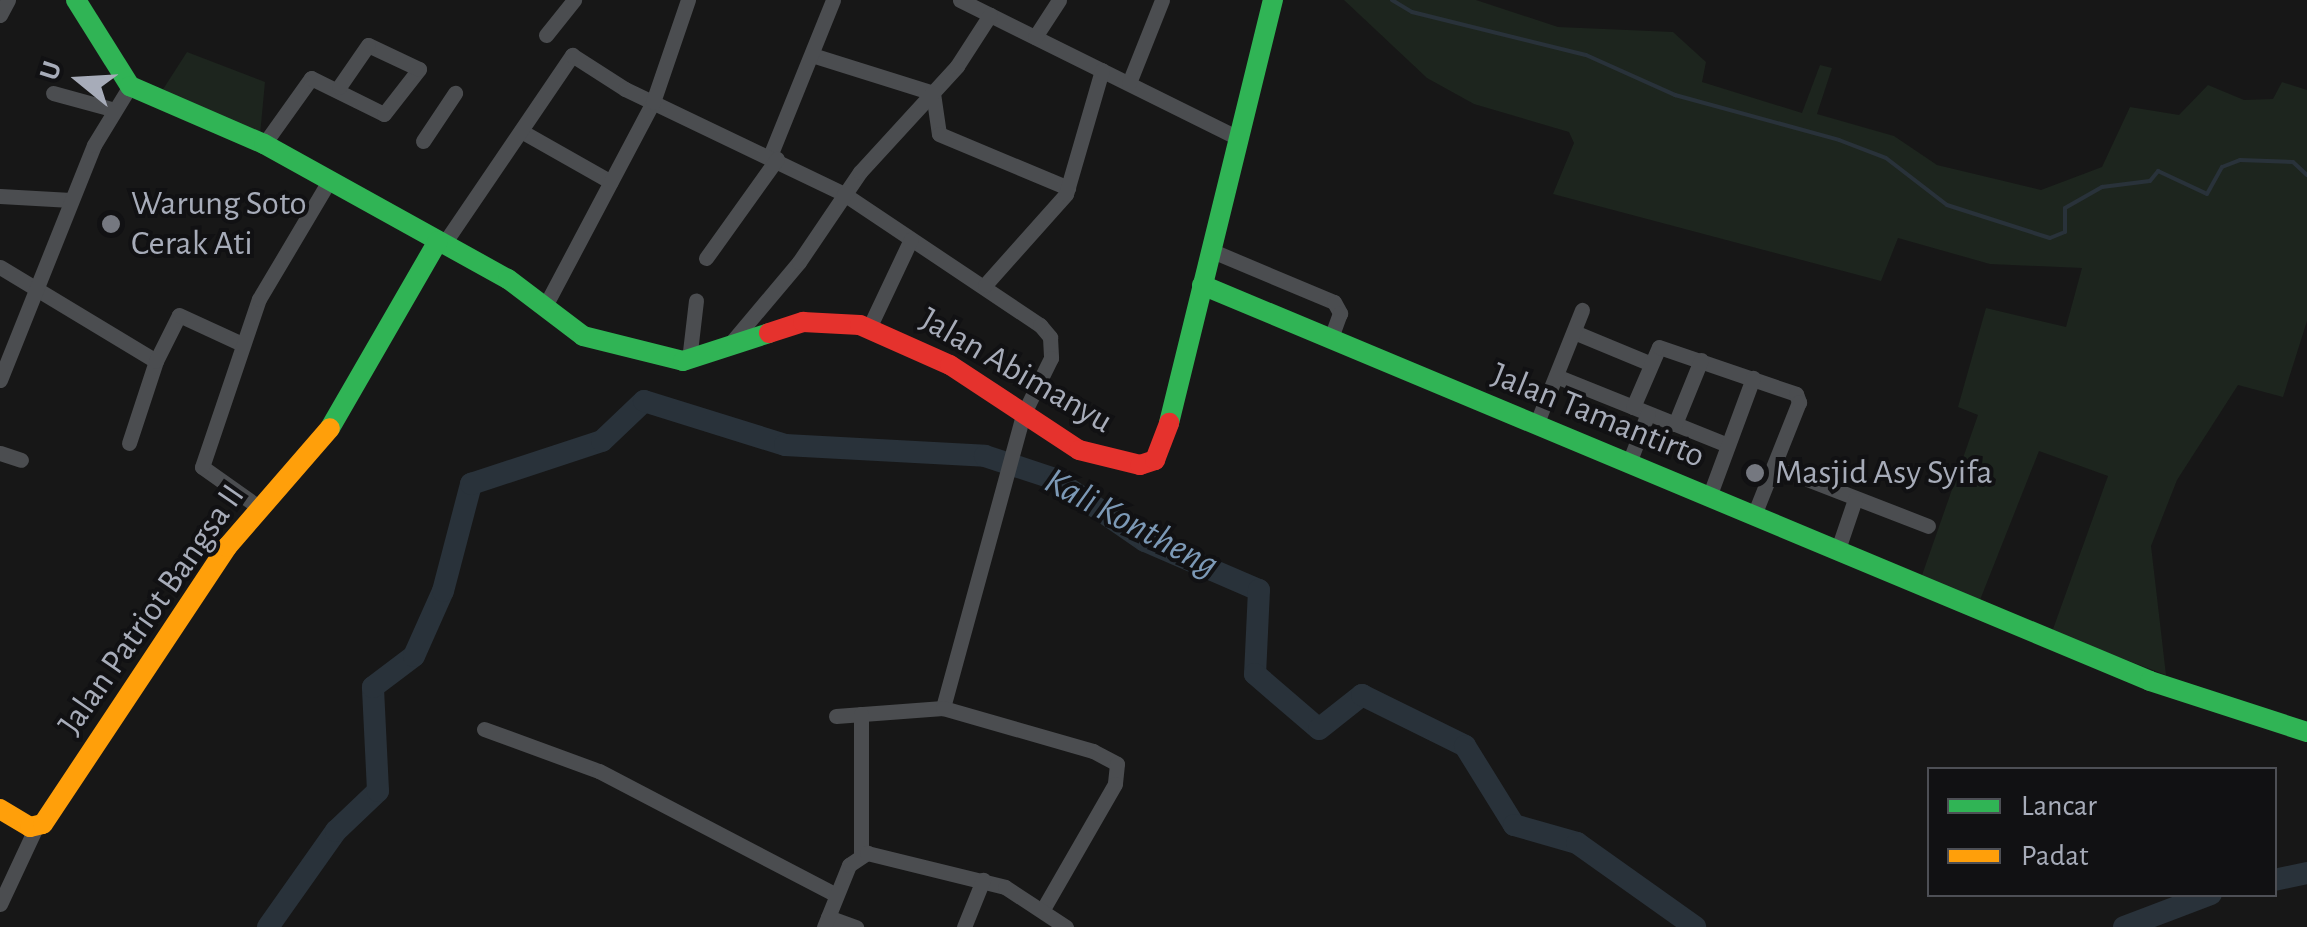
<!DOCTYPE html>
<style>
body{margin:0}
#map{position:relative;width:2307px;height:927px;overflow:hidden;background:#171717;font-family:"Alegreya Sans",sans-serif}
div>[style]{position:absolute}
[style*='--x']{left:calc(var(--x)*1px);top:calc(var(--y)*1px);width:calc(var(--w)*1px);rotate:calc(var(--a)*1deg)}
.green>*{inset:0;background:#1d251e}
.stream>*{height:4px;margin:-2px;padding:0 2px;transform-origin:2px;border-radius:2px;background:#29323a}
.river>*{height:22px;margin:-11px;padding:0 11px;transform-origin:11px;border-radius:11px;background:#29323a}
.street>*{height:15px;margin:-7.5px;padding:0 7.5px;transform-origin:7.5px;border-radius:7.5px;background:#4b4d50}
.fast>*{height:20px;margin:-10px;padding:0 10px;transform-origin:10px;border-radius:10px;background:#30b455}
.slow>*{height:20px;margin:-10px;padding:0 10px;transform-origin:10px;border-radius:10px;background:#ff9f0a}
.jam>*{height:20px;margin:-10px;padding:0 10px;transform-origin:10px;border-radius:10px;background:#e5322d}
.dots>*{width:28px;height:28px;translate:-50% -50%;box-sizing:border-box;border:5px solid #111113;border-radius:50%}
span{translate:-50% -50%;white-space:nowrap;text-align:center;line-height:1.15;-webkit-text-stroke:8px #111113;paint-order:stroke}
.poi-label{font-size:35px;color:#a7acb9}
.left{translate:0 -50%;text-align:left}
.street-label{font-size:35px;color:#a7acb9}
.water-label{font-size:38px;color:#7c99b6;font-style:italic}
.legend{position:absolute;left:1927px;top:767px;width:350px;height:130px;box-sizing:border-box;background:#111113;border:2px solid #4d4f55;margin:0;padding:12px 18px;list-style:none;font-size:30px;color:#a7acb9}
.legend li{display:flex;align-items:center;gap:20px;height:50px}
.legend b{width:50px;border:2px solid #4d4f55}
.north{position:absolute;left:30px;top:30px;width:100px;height:100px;-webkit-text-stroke:8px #111113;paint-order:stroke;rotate:288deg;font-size:28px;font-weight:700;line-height:40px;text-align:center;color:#a7acb9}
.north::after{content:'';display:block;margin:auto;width:35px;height:45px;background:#a7acb9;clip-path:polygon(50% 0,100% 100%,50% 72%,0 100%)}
</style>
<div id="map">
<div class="green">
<i style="clip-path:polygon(1344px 0,1476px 0,1558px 27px,1673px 32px,1706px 62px,1702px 82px,1802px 113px,1820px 65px,1832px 68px,1817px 114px,1894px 136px,1937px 165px,2041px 190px,2102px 167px,2130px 107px,2179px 115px,2208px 85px,2244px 100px,2273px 99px,2282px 82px,2307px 90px,2307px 321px,2283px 397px,2238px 385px,2177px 480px,2151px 546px,2166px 675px,2052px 632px,2108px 476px,2039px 451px,1978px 605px,1920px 581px,1978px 415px,1958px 407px,1986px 308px,2066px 327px,2082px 268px,1990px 264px,1898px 238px,1881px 281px,1553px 194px,1574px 143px,1569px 132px,1474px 104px,1427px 78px)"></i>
<i style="clip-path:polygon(187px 52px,265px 82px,260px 135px,160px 94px)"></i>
</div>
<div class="stream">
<i style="--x:1392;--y:0;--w:23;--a:31"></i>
<i style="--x:1412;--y:12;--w:179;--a:13.9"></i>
<i style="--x:1586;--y:55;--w:98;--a:24.2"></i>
<i style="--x:1675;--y:95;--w:170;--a:15.3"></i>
<i style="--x:1839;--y:140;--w:50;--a:21"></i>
<i style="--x:1886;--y:158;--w:77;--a:37.6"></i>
<i style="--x:1947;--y:205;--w:108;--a:17.8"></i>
<i style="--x:2050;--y:238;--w:16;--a:-22"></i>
<i style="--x:2065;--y:232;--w:24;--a:-90"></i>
<i style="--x:2065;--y:208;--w:43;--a:-29.6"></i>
<i style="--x:2102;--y:187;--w:48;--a:-7.1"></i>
<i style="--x:2150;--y:181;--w:13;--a:-51"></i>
<i style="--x:2158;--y:171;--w:54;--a:25.1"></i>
<i style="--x:2207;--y:194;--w:31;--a:-61"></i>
<i style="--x:2222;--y:167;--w:19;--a:-21"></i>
<i style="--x:2240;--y:160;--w:53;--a:2.2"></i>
<i style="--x:2293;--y:162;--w:19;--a:43"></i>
</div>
<div class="river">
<i style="--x:2274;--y:880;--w:34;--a:-12"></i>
<i style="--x:268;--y:927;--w:118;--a:-54.7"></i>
<i style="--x:336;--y:831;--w:58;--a:-43.6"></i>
<i style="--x:378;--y:791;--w:104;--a:-92.8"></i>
<i style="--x:373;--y:687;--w:51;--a:-37.1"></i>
<i style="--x:414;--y:656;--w:71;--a:-66"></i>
<i style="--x:443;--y:591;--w:111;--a:-75.3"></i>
<i style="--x:471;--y:484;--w:138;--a:-18.2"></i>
<i style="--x:602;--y:441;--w:58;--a:-43.6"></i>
<i style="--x:644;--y:401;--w:148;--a:17.3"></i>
<i style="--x:785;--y:445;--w:200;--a:3.1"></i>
<i style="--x:985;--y:456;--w:74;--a:18.2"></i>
<i style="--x:1055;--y:479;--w:109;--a:34.6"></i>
<i style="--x:1145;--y:541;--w:124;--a:23.3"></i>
<i style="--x:1259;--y:590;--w:84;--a:92.7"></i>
<i style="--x:1255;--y:674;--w:84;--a:40.7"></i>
<i style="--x:1319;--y:729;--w:55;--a:-38.3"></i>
<i style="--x:1362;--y:695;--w:115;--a:26.3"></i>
<i style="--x:1465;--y:746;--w:93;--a:58.2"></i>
<i style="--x:1514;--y:825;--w:66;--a:15.9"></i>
<i style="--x:1577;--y:843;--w:145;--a:35.4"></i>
<i style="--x:2124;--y:927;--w:93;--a:-20.8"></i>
</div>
<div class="street">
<i style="--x:960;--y:0;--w:310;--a:26.4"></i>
<i style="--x:0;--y:15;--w:17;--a:-62"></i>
<i style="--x:546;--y:35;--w:45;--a:-51.3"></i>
<i style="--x:1035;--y:37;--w:44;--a:-57"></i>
<i style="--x:812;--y:55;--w:127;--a:17.4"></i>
<i style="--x:933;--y:93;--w:41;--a:81.7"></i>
<i style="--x:939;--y:134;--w:140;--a:22.7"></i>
<i style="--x:1129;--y:83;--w:89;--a:-68.3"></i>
<i style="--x:53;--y:93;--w:64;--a:15.3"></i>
<i style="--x:521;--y:131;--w:103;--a:29.5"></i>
<i style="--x:423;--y:141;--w:58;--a:-56.3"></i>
<i style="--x:264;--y:144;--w:81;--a:-54.5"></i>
<i style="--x:311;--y:78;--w:81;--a:26.3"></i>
<i style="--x:384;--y:114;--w:57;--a:-52.1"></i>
<i style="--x:419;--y:69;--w:56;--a:-154.8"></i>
<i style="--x:368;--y:45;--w:51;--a:124.6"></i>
<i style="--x:770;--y:156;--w:168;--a:-68"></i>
<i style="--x:0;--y:196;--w:71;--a:3.2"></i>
<i style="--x:443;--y:245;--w:230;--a:-55.8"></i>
<i style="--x:572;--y:55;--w:63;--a:32.7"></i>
<i style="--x:625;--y:89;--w:243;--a:25.6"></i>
<i style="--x:844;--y:194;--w:236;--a:33.8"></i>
<i style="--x:1040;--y:325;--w:16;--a:50"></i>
<i style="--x:1050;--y:337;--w:21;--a:87"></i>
<i style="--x:1051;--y:358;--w:64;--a:116.2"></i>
<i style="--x:1023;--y:415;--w:304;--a:105.3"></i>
<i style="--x:1210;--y:250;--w:134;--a:22.8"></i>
<i style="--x:1334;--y:302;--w:13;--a:61"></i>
<i style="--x:1340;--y:313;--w:29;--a:110"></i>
<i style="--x:706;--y:258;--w:122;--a:-54.4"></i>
<i style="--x:0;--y:267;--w:182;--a:31.1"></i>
<i style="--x:985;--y:285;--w:122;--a:-48.3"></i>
<i style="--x:1066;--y:194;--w:129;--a:-73.8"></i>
<i style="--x:544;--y:308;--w:233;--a:-62.1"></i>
<i style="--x:653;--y:102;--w:108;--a:-71.1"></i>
<i style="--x:869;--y:328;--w:98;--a:-64.7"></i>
<i style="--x:1574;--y:332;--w:81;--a:22.5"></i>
<i style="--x:730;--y:344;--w:107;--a:-49.9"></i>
<i style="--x:799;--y:262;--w:109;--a:-55.9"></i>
<i style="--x:860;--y:172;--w:144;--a:-47.5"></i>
<i style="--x:957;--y:66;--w:61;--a:-57.1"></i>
<i style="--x:689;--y:360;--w:60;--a:-83.3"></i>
<i style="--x:1556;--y:376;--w:185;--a:21.9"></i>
<i style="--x:0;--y:380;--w:253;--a:-68.2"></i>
<i style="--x:94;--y:145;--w:69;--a:-58.6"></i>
<i style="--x:1633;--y:407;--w:65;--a:-66.6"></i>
<i style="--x:1659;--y:347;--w:145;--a:18.9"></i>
<i style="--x:1796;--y:394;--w:9;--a:69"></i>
<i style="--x:1799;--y:402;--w:122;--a:111.7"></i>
<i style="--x:1675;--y:424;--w:69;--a:-67.9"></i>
<i style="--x:1536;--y:425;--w:124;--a:-68.2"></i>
<i style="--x:129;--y:443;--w:86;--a:-71.8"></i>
<i style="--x:156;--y:361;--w:51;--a:-63.4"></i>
<i style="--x:179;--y:315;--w:69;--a:24.7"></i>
<i style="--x:0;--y:453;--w:22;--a:18"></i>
<i style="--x:1629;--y:463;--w:53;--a:-69.2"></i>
<i style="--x:1789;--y:472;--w:149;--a:21.2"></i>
<i style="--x:1709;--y:497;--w:127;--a:-69.7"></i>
<i style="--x:260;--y:508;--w:71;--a:-144.7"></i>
<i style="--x:202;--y:467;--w:177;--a:-71.3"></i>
<i style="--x:259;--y:299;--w:137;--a:-59.3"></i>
<i style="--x:1837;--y:552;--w:56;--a:-71.2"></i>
<i style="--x:836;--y:716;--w:107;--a:-4.3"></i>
<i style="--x:943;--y:708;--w:156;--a:16"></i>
<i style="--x:1093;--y:751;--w:27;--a:28"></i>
<i style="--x:1117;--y:764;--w:20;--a:96"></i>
<i style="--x:1115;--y:784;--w:144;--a:119.9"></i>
<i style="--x:484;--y:729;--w:122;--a:20.1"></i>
<i style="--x:599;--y:771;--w:267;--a:27.6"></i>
<i style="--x:861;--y:853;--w:139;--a:-90"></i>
<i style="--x:0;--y:904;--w:85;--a:-64.9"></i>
<i style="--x:828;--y:917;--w:30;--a:20"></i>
<i style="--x:824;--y:927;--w:67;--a:-68"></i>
<i style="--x:849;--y:865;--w:22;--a:-34"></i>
<i style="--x:867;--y:853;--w:142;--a:13.8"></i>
<i style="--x:1005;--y:887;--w:73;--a:33.3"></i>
<i style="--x:964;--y:927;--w:51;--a:-68"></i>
</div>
<div class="fast">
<i style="--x:76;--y:0;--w:102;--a:57.9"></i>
<i style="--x:130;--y:86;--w:146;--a:23.4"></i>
<i style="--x:264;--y:144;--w:279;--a:29"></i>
<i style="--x:508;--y:279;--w:94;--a:37.2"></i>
<i style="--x:583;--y:336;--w:103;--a:14"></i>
<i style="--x:683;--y:361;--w:90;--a:-18"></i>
<i style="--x:1202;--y:285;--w:1027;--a:22.67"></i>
<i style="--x:2150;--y:681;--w:165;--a:18"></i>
<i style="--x:1169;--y:423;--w:436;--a:-76.2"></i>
<i style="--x:330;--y:428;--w:216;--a:-60"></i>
</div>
<div class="slow">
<i style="--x:0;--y:809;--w:35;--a:31"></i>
<i style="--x:30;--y:827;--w:13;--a:-13"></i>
<i style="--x:43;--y:824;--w:333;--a:-56.4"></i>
<i style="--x:227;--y:547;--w:157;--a:-49.1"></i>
</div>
<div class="jam">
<i style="--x:769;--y:333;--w:36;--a:-18"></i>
<i style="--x:803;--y:322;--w:57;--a:3"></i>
<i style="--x:860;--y:325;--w:98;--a:24"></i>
<i style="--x:950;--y:365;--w:154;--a:33.4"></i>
<i style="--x:1079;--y:450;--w:63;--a:13.8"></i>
<i style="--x:1140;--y:465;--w:16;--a:-18"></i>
<i style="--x:1155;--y:460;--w:40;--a:-69"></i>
</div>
<div class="dots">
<i style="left:111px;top:224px;background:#757880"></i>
<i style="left:1755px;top:473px;background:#757880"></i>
</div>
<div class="poi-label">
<span class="left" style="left:131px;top:224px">Warung Soto<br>Cerak Ati</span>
<span class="left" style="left:1775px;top:473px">Masjid Asy Syifa</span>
</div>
<div class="street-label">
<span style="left:1016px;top:371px;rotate:30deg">Jalan Abimanyu</span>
<span style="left:1598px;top:416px;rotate:22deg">Jalan Tamantirto</span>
<span style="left:152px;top:610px;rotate:-55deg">Jalan Patriot Bangsa II</span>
</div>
<div class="water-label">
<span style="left:1131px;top:524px;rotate:28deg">Kali Kontheng</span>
</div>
<ul class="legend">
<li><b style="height:12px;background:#30b455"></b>Lancar</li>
<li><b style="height:12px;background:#ff9f0a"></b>Padat</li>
</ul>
<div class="north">U</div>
</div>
